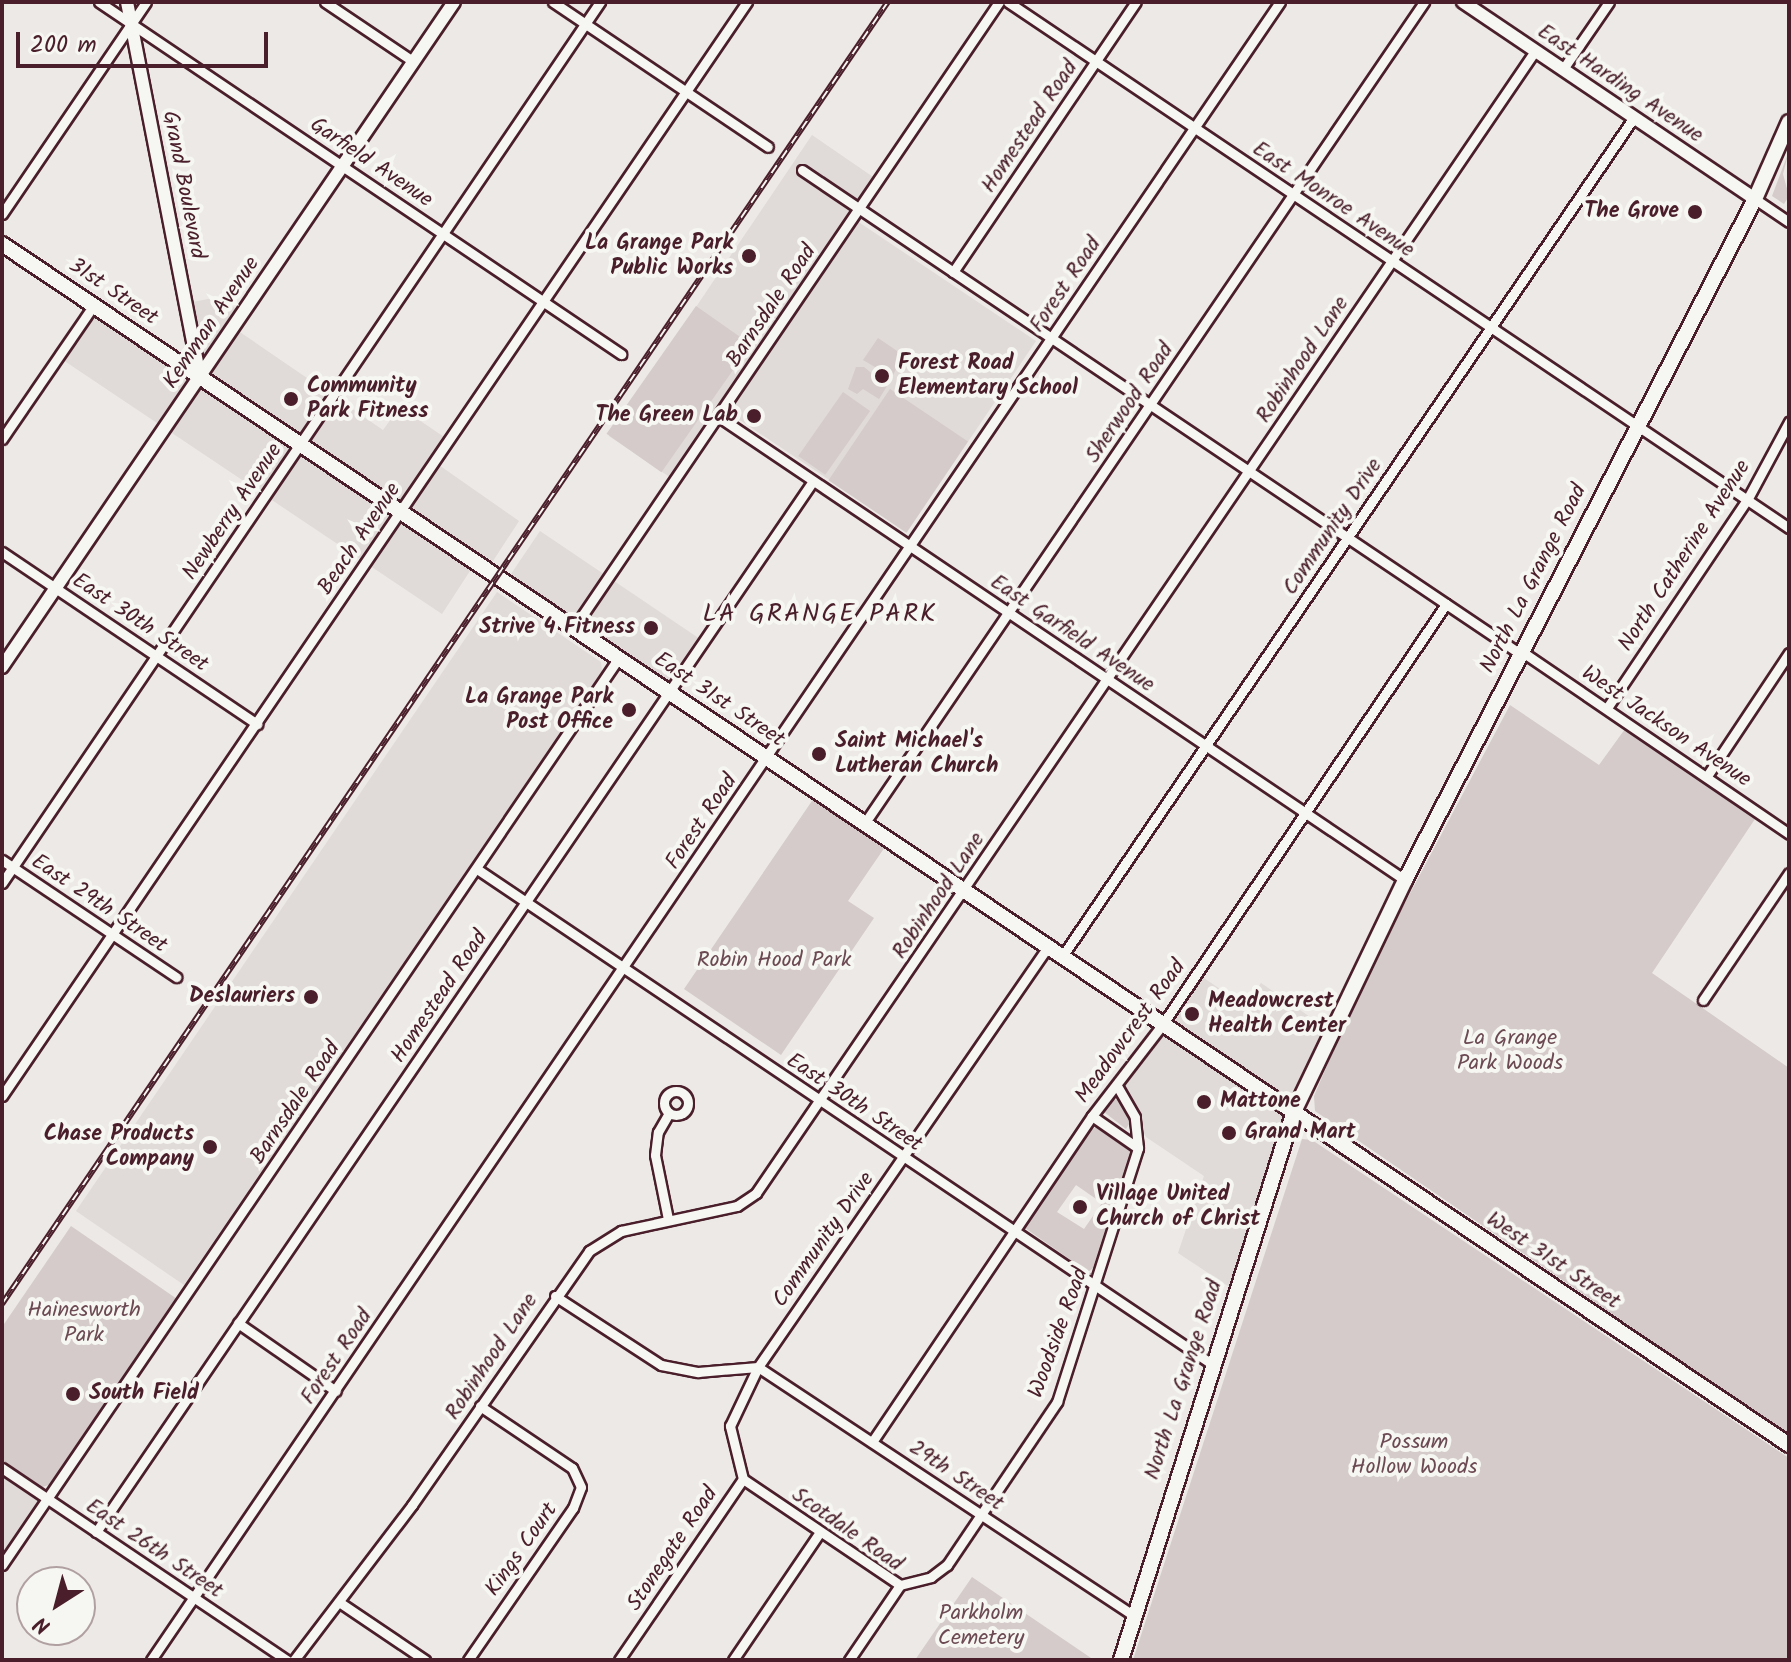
<!DOCTYPE html>
<style>
body{margin:0}
#map{position:relative;width:1791px;height:1662px;overflow:hidden;background:#ece9e6;font-family:Kalam,sans-serif}
div>[style]{position:absolute}
[style*='--x']{left:calc(var(--x)*1px);top:calc(var(--y)*1px);width:calc(var(--w)*1px);rotate:calc(var(--a)*1deg)}
.built>*{inset:0;background:#e0dad8;transform-origin:0 0}
.green>*{inset:0;background:#d4cbca;transform-origin:0 0}
.roads{filter:drop-shadow(2px 0 #4a1f2b) drop-shadow(-2px 0 #4a1f2b) drop-shadow(0 2px #4a1f2b) drop-shadow(0 -2px #4a1f2b)}
.minor>*{height:9px;margin:-4.5px;padding:0 4.5px;transform-origin:4.5px;border-radius:4.5px;background:#f6f6f2}
.minor>.ring{margin:-4.5px;padding:0;box-sizing:content-box;background:none;border:9px solid #f6f6f2;border-radius:50%}
.tertiary>*{height:12px;margin:-6px;padding:0 6px;transform-origin:6px;border-radius:6px;background:#f6f6f2}
.secondary>*{height:14px;margin:-7px;padding:0 7px;transform-origin:7px;border-radius:7px;background:#f6f6f2}
.primary>*{height:14px;margin:-7px;padding:0 7px;transform-origin:7px;border-radius:7px;background:#f6f6f2}
.rail>*{height:6px;margin-top:-3px;transform-origin:0;background:repeating-linear-gradient(90deg,#f6f6f2 0 9px,#4a1f2b 0 18px);box-sizing:border-box;border-block:2px solid #4a1f2b}
.dots>*{width:22px;height:22px;translate:-50% -50%;box-sizing:border-box;border:4px solid #f6f6f2;border-radius:50%}
span{translate:-50% -50%;white-space:nowrap;text-align:center;line-height:1.15;-webkit-text-stroke:8px #f6f6f2;paint-order:stroke}
.street-label{font-size:22px;color:#4a1f2b}
.poi-label{font-size:22px;color:#4a1f2b;font-weight:700}
.right{translate:-100% -50%;text-align:right}
.left{translate:0 -50%;text-align:left}
.park-label{font-size:22px;color:#6c4a53}
.quarter-label{font-size:26px;color:#4a1f2b;letter-spacing:2px}
.frame{position:absolute;inset:0;border:4px solid #4a1f2b;pointer-events:none}
.north{position:absolute;left:16px;top:1566px;width:80px;height:80px;box-sizing:border-box;background:#f6f6f2;border:2px solid #b1a0a2;border-radius:50%;rotate:216deg;font-size:22px;font-weight:700;line-height:32px;text-align:center;color:#4a1f2b}
.north::after{content:'';display:block;margin:auto;width:28px;height:36px;background:#4a1f2b;clip-path:polygon(50% 0,100% 100%,50% 72%,0 100%)}
.scale{position:absolute;left:16px;top:32px;width:252px;height:36px;box-sizing:border-box;border:4px solid #4a1f2b;border-top:0;padding-left:10px;font-size:24px;line-height:28px;white-space:nowrap;color:#4a1f2b;-webkit-text-stroke:6px #f6f6f2;paint-order:stroke}
</style>
<div id="map">
<div class="built">
<i style="clip-path:polygon(812px 135px,879px 181px,854px 219px,1036px 341px,907px 532px,728px 412px,677px 482px,609px 436px)"></i>
<i style="clip-path:polygon(218px 297px,240px 311px,231px 326px,383px 430px,400px 407px,450px 441px,436px 463px,519px 521px,493px 561px,481px 554px,442px 614px,60px 358px,96px 305px,199px 374px,188px 303px)"></i>
<i style="left:540px;top:531px;width:201px;height:58px;rotate:34deg"></i>
<i style="clip-path:polygon(497px 592px,601px 662px,602px 671px,184px 1285px,76px 1211px)"></i>
<i style="clip-path:polygon(1195px 972px,1245px 1006px,1261px 983px,1326px 1028px,1292px 1109px,1162px 1022px)"></i>
<i style="clip-path:polygon(1158px 1026px,1288px 1115px,1231px 1288px,1178px 1253px,1204px 1176px,1146px 1137px,1119px 1083px)"></i>
<i style="clip-path:polygon(2px 1473px,50px 1506px,2px 1577px)"></i>
</div>
<div class="green">
<i style="clip-path:polygon(1789px 151px,1783px 174px,1789px 196px,1784px 204px,1772px 196px)"></i>
<i style="left:696px;top:306px;width:67px;height:156px;rotate:35deg"></i>
<i style="clip-path:polygon(878px 338px,903px 355px,892px 377px,863px 360px)"></i>
<i style="clip-path:polygon(856px 367px,864px 367px,887px 386px,879px 399px,863px 389px,857px 394px,848px 389px)"></i>
<i style="left:890px;top:389px;width:94px;height:110px;rotate:34deg"></i>
<i style="left:843px;top:392px;width:33px;height:78px;rotate:35deg"></i>
<i style="clip-path:polygon(1510px 705px,1599px 765px,1625px 729px,1755px 819px,1652px 973px,1789px 1068px,1789px 1435px,1315px 1111px,1314px 1096px,1362px 984px)"></i>
<i style="clip-path:polygon(816px 795px,887px 844px,848px 901px,874px 918px,781px 1055px,684px 989px)"></i>
<i style="clip-path:polygon(1121px 1099px,1132px 1119px,1126px 1129px,1104px 1112px,1112px 1100px)"></i>
<i style="clip-path:polygon(evenodd,1099px 1126px,1132px 1150px,1097px 1265px,1088px 1272px,1025px 1228px,1090px 1130px,1099px 1126px,1076px 1185px,1102px 1203px,1084px 1229px,1057px 1212px,1076px 1185px)"></i>
<i style="clip-path:polygon(1302px 1139px,1312px 1140px,1789px 1458px,1789px 1660px,1133px 1660px)"></i>
<i style="clip-path:polygon(71px 1226px,180px 1301px,49px 1485px,42px 1487px,2px 1460px,2px 1327px)"></i>
<i style="clip-path:polygon(972px 1577px,1094px 1660px,915px 1660px)"></i>
</div>
<div class="roads">
<div class="minor">
<i style="--x:99;--y:2;--w:630;--a:33.99"></i>
<i style="--x:325;--y:2;--w:107;--a:34"></i>
<i style="--x:553;--y:2;--w:259;--a:34"></i>
<i style="--x:1008;--y:2;--w:942;--a:33.96"></i>
<i style="--x:1563;--y:69;--w:81;--a:-55.5"></i>
<i style="--x:802;--y:170;--w:865;--a:33.97"></i>
<i style="--x:1755;--y:199;--w:41;--a:34.1"></i>
<i style="--x:2;--y:214;--w:256;--a:-55.8"></i>
<i style="--x:953;--y:272;--w:326;--a:-55.9"></i>
<i style="--x:719;--y:417;--w:828;--a:34.02"></i>
<i style="--x:2;--y:439;--w:161;--a:-55.6"></i>
<i style="--x:2;--y:552;--w:308;--a:34"></i>
<i style="--x:573;--y:629;--w:758;--a:-55.81"></i>
<i style="--x:1521;--y:651;--w:325;--a:34.3"></i>
<i style="--x:1607;--y:708;--w:251;--a:-56.1"></i>
<i style="--x:1747;--y:500;--w:89;--a:-61.7"></i>
<i style="--x:1707;--y:776;--w:148;--a:-56.3"></i>
<i style="--x:864;--y:824;--w:995;--a:-55.73"></i>
<i style="--x:2;--y:860;--w:210;--a:33.9"></i>
<i style="--x:477;--y:869;--w:886;--a:33.96"></i>
<i style="--x:2;--y:883;--w:1065;--a:-55.83"></i>
<i style="--x:1061;--y:958;--w:1018;--a:-55.73"></i>
<i style="--x:1703;--y:1000;--w:153;--a:-55.9"></i>
<i class="ring" style="left:664px;top:1091px;width:15px;height:15px"></i>
<i style="--x:2;--y:1096;--w:1324;--a:-55.75"></i>
<i style="--x:1092;--y:1116;--w:56;--a:34.8"></i>
<i style="--x:668;--y:1219;--w:65;--a:-101.5"></i>
<i style="--x:655;--y:1155;--w:23;--a:-83"></i>
<i style="--x:658;--y:1132;--w:22;--a:-60"></i>
<i style="--x:555;--y:1296;--w:126;--a:33.1"></i>
<i style="--x:661;--y:1365;--w:38;--a:11"></i>
<i style="--x:698;--y:1372;--w:60;--a:-4.8"></i>
<i style="--x:758;--y:1367;--w:509;--a:-55.4"></i>
<i style="--x:238;--y:1323;--w:119;--a:34.8"></i>
<i style="--x:872;--y:1442;--w:393;--a:-56"></i>
<i style="--x:1092;--y:1116;--w:115;--a:-52.4"></i>
<i style="--x:1162;--y:1025;--w:508;--a:-56"></i>
<i style="--x:2;--y:1468;--w:344;--a:34"></i>
<i style="--x:743;--y:1479;--w:189;--a:34"></i>
<i style="--x:900;--y:1585;--w:91;--a:124.2"></i>
<i style="--x:96;--y:1532;--w:1272;--a:-55.7"></i>
<i style="--x:2;--y:1565;--w:1096;--a:-55.79"></i>
<i style="--x:900;--y:1585;--w:32;--a:-14"></i>
<i style="--x:931;--y:1577;--w:20;--a:-37"></i>
<i style="--x:947;--y:1565;--w:197;--a:-56"></i>
<i style="--x:1057;--y:1402;--w:267;--a:-72.3"></i>
<i style="--x:1138;--y:1148;--w:31;--a:-96"></i>
<i style="--x:1135;--y:1117;--w:34;--a:-120"></i>
<i style="--x:339;--y:1602;--w:104;--a:34"></i>
<i style="--x:151;--y:1660;--w:2006;--a:-55.75"></i>
<i style="--x:294;--y:1660;--w:195;--a:-52.7"></i>
<i style="--x:412;--y:1505;--w:310;--a:-55.1"></i>
<i style="--x:589;--y:1251;--w:38;--a:-32"></i>
<i style="--x:621;--y:1231;--w:119;--a:-12.2"></i>
<i style="--x:737;--y:1206;--w:23;--a:-34"></i>
<i style="--x:756;--y:1193;--w:1382;--a:-55.7"></i>
<i style="--x:468;--y:1660;--w:185;--a:-55.4"></i>
<i style="--x:573;--y:1508;--w:22;--a:-69"></i>
<i style="--x:581;--y:1487;--w:21;--a:-115"></i>
<i style="--x:572;--y:1468;--w:111;--a:-146"></i>
<i style="--x:619;--y:1660;--w:219;--a:-55.6"></i>
<i style="--x:743;--y:1479;--w:55;--a:-103.8"></i>
<i style="--x:730;--y:1426;--w:65;--a:-64.6"></i>
<i style="--x:758;--y:1367;--w:450;--a:33.5"></i>
<i style="--x:733;--y:1660;--w:155;--a:-55.8"></i>
</div>
<div class="tertiary">
<i style="--x:127;--y:2;--w:381;--a:79"></i>
<i style="--x:1463;--y:2;--w:352;--a:34"></i>
<i style="--x:2;--y:667;--w:804;--a:-55.8"></i>
</div>
<div class="secondary">
<i style="--x:2;--y:244;--w:2153;--a:33.9"></i>
</div>
<div class="primary">
<i style="--x:1121;--y:1660;--w:572;--a:-72.51"></i>
<i style="--x:1293;--y:1114;--w:259;--a:-64.4"></i>
<i style="--x:1405;--y:880;--w:766;--a:-62.8"></i>
<i style="--x:1755;--y:199;--w:84;--a:-66.2"></i>
</div>
</div>
<div class="rail">
<i style="--x:2;--y:1304;--w:1575;--a:-55.77"></i>
</div>
<div class="dots">
<i style="left:1695px;top:212px;background:#4a1f2b"></i>
<i style="left:749px;top:256px;background:#4a1f2b"></i>
<i style="left:882px;top:376px;background:#4a1f2b"></i>
<i style="left:291px;top:399px;background:#4a1f2b"></i>
<i style="left:754px;top:416px;background:#4a1f2b"></i>
<i style="left:651px;top:628px;background:#4a1f2b"></i>
<i style="left:629px;top:710px;background:#4a1f2b"></i>
<i style="left:819px;top:754px;background:#4a1f2b"></i>
<i style="left:311px;top:997px;background:#4a1f2b"></i>
<i style="left:1192px;top:1014px;background:#4a1f2b"></i>
<i style="left:1204px;top:1102px;background:#4a1f2b"></i>
<i style="left:1229px;top:1133px;background:#4a1f2b"></i>
<i style="left:210px;top:1147px;background:#4a1f2b"></i>
<i style="left:1080px;top:1207px;background:#4a1f2b"></i>
<i style="left:73px;top:1394px;background:#4a1f2b"></i>
</div>
<div class="street-label">
<span style="left:1620px;top:84px;rotate:34deg">East Harding Avenue</span>
<span style="left:1030px;top:127px;rotate:-56deg">Homestead Road</span>
<span style="left:371px;top:163px;rotate:34deg">Garfield Avenue</span>
<span style="left:183px;top:185px;rotate:79deg">Grand Boulevard</span>
<span style="left:1333px;top:200px;rotate:34deg">East Monroe Avenue</span>
<span style="left:1066px;top:285px;rotate:-56deg">Forest Road</span>
<span style="left:113px;top:292px;rotate:34deg">31st Street</span>
<span style="left:772px;top:306px;rotate:-56deg">Barnsdale Road</span>
<span style="left:212px;top:323px;rotate:-56deg">Kemman Avenue</span>
<span style="left:1303px;top:360px;rotate:-56deg">Robinhood Lane</span>
<span style="left:1130px;top:403px;rotate:-56deg">Sherwood Road</span>
<span style="left:233px;top:512px;rotate:-56deg">Newberry Avenue</span>
<span style="left:1333px;top:527px;rotate:-56deg">Community Drive</span>
<span style="left:360px;top:539px;rotate:-56deg">Beach Avenue</span>
<span style="left:1685px;top:556px;rotate:-57deg">North Catherine Avenue</span>
<span style="left:1534px;top:579px;rotate:-63deg">North La Grange Road</span>
<span style="left:140px;top:623px;rotate:34deg">East 30th Street</span>
<span style="left:1072px;top:634px;rotate:34deg">East Garfield Avenue</span>
<span style="left:719px;top:700px;rotate:34deg">East 31st Street</span>
<span style="left:1666px;top:727px;rotate:34deg">West Jackson Avenue</span>
<span style="left:702px;top:822px;rotate:-56deg">Forest Road</span>
<span style="left:939px;top:896px;rotate:-56deg">Robinhood Lane</span>
<span style="left:99px;top:904px;rotate:34deg">East 29th Street</span>
<span style="left:440px;top:997px;rotate:-56deg">Homestead Road</span>
<span style="left:1131px;top:1032px;rotate:-54deg">Meadowcrest Road</span>
<span style="left:296px;top:1103px;rotate:-56deg">Barnsdale Road</span>
<span style="left:854px;top:1103px;rotate:34deg">East 30th Street</span>
<span style="left:824px;top:1240px;rotate:-55deg">Community Drive</span>
<span style="left:1553px;top:1261px;rotate:34deg">West 31st Street</span>
<span style="left:1059px;top:1333px;rotate:-70deg">Woodside Road</span>
<span style="left:337px;top:1357px;rotate:-56deg">Forest Road</span>
<span style="left:492px;top:1357px;rotate:-56deg">Robinhood Lane</span>
<span style="left:1184px;top:1380px;rotate:-72deg">North La Grange Road</span>
<span style="left:956px;top:1476px;rotate:34deg">29th Street</span>
<span style="left:847px;top:1530px;rotate:35deg">Scotdale Road</span>
<span style="left:154px;top:1549px;rotate:34deg">East 26th Street</span>
<span style="left:673px;top:1549px;rotate:-56deg">Stonegate Road</span>
<span style="left:522px;top:1550px;rotate:-55deg">Kings Court</span>
</div>
<div class="poi-label">
<span class="right" style="left:1679px;top:212px">The Grove</span>
<span class="right" style="left:733px;top:256px">La Grange Park<br>Public Works</span>
<span class="left" style="left:898px;top:376px">Forest Road<br>Elementary School</span>
<span class="left" style="left:307px;top:399px">Community<br>Park Fitness</span>
<span class="right" style="left:738px;top:416px">The Green Lab</span>
<span class="right" style="left:635px;top:628px">Strive 4 Fitness</span>
<span class="right" style="left:613px;top:710px">La Grange Park<br>Post Office</span>
<span class="left" style="left:835px;top:754px">Saint Michael's<br>Lutheran Church</span>
<span class="right" style="left:295px;top:997px">Deslauriers</span>
<span class="left" style="left:1208px;top:1014px">Meadowcrest<br>Health Center</span>
<span class="left" style="left:1220px;top:1102px">Mattone</span>
<span class="left" style="left:1245px;top:1133px">Grand Mart</span>
<span class="right" style="left:194px;top:1147px">Chase Products<br>Company</span>
<span class="left" style="left:1096px;top:1207px">Village United<br>Church of Christ</span>
<span class="left" style="left:89px;top:1394px">South Field</span>
</div>
<div class="park-label">
<span style="left:774px;top:961px">Robin Hood Park</span>
<span style="left:1510px;top:1051px">La Grange<br>Park Woods</span>
<span style="left:84px;top:1323px">Hainesworth<br>Park</span>
<span style="left:1414px;top:1455px">Possum<br>Hollow Woods</span>
<span style="left:981px;top:1626px">Parkholm<br>Cemetery</span>
</div>
<div class="quarter-label">
<span style="left:820px;top:615px">LA GRANGE PARK</span>
</div>
<div class="frame"></div>
<div class="north">N</div>
<div class="scale">200 m</div>
</div>
